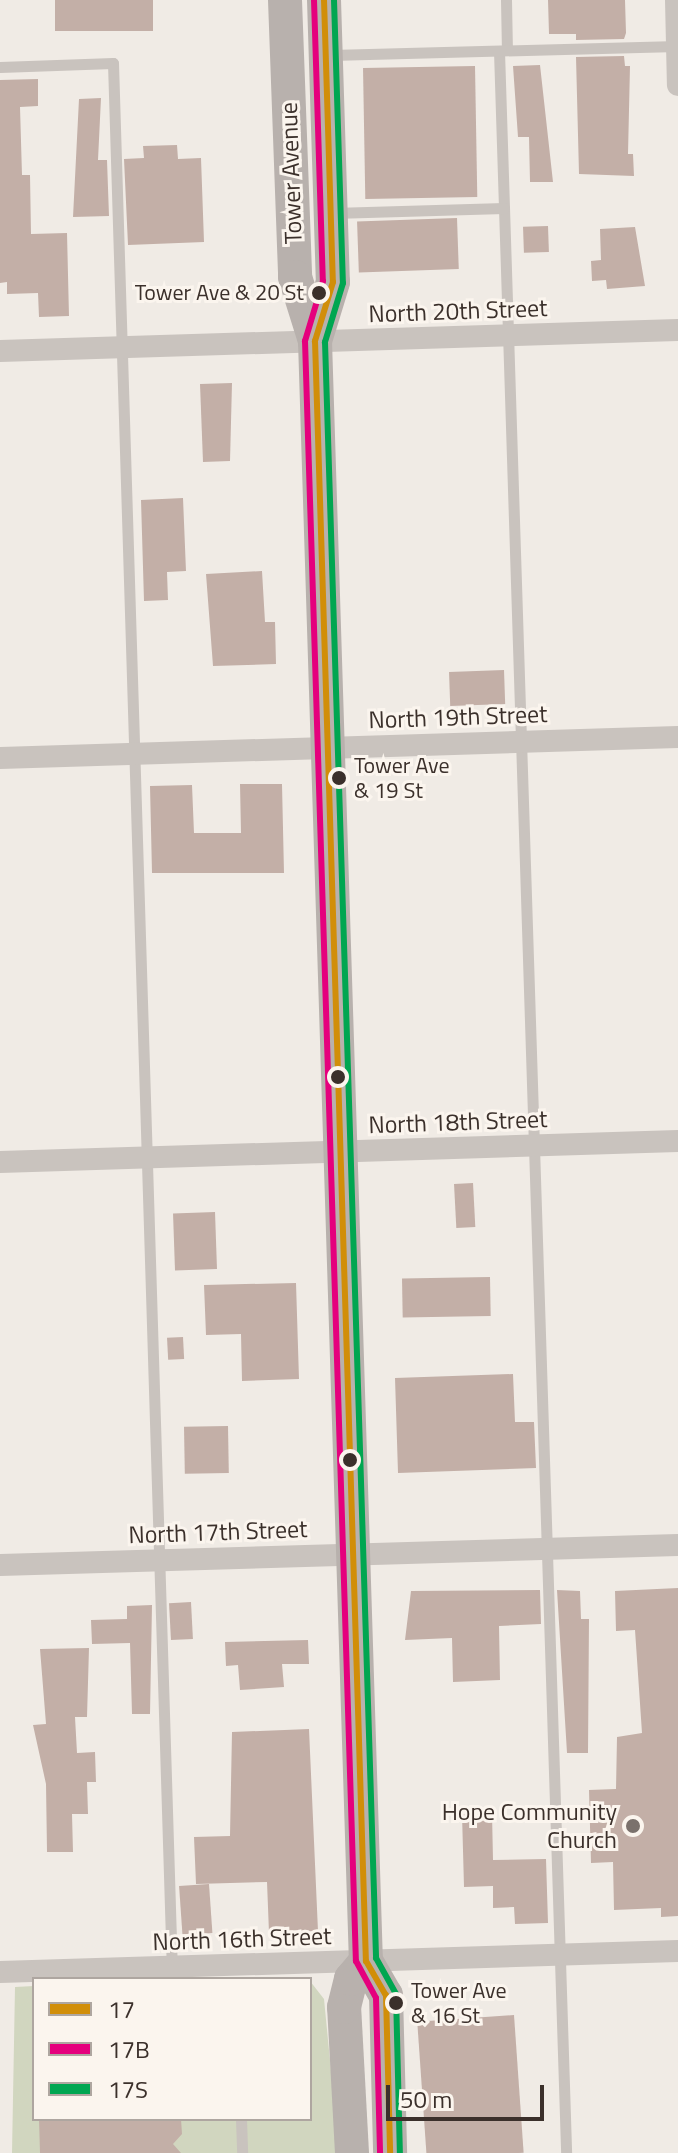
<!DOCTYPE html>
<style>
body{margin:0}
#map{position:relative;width:678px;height:2153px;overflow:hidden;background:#f0ebe5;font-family:"Titillium Web",sans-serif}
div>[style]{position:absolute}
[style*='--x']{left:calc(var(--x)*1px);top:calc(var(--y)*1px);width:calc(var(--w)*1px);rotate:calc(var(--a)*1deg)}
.green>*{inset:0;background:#d1d6bf}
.building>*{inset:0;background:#c3afa7;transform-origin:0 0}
.lane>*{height:11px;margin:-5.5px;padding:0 5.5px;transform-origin:5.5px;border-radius:5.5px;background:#c9c3be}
.street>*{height:22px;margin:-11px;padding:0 11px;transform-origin:11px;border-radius:11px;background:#c9c3be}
.primary>*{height:34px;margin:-17px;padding:0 17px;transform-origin:17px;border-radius:17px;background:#b8b1ad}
.bus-1>*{height:6px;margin:-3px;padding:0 3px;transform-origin:3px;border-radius:3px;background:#d18e09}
.bus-2>*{height:6px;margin:-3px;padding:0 3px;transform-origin:3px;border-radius:3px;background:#e5007d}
.bus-3>*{height:6px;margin:-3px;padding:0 3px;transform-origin:3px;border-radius:3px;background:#00a651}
.dots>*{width:22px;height:22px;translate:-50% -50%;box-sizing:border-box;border:4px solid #fbf5ee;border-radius:50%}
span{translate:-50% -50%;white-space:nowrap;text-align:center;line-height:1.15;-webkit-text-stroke:6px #fbf5ee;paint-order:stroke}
.bus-label{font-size:22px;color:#3b302b}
.right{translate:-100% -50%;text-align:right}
.left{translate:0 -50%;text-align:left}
.street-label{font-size:24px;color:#3b302b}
.poi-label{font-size:24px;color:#3b302b}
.legend{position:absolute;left:32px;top:1977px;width:280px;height:144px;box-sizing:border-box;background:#fbf5ee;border:2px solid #aea6a0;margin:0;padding:10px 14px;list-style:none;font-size:24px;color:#3b302b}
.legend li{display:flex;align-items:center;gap:16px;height:40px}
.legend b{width:40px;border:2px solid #aea6a0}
.scale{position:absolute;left:386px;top:2085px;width:158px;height:36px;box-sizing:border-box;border:4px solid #3b302b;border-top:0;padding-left:10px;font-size:24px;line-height:28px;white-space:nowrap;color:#3b302b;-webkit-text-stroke:6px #fbf5ee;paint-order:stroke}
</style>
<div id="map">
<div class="green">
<i style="clip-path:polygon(310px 1981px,324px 1999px,339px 2153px,12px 2153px,15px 1987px,34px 1986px,34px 2119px,310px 2119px)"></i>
</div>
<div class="building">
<i style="left:55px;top:0;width:98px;height:31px"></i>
<i style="clip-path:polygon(548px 0,625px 0,626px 33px,624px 39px,576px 40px,576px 34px,549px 34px)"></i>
<i style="clip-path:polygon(624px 56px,625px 66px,630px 66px,628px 154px,633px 154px,634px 176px,579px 174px,576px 57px)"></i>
<i style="clip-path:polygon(540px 65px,553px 182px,530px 182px,529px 137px,518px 137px,513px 66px)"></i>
<i style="left:475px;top:66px;width:131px;height:112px;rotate:89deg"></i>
<i style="clip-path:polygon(38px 79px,38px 106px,20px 107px,22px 175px,30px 175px,31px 234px,67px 233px,69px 316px,39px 317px,38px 293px,7px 294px,7px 282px,0 283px,0 80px)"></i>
<i style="clip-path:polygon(101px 98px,98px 160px,107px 160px,109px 216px,73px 217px,79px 99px)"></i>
<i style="clip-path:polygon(177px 145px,178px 159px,201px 158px,204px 242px,128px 245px,124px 159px,144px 158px,143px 146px)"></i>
<i style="left:457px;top:218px;width:51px;height:100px;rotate:88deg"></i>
<i style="left:548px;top:226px;width:26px;height:25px;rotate:88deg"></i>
<i style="clip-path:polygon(635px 227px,645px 286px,607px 289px,606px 280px,592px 281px,591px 261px,601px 260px,600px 229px)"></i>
<i style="clip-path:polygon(232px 383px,230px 461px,203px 462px,200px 384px)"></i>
<i style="clip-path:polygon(183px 498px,186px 571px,167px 572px,168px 600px,144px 601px,141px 500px)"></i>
<i style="clip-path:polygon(262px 571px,265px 622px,275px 622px,276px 664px,213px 666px,206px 574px)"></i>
<i style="left:504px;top:670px;width:34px;height:55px;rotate:88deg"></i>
<i style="clip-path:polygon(240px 784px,282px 784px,284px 873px,152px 873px,150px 786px,192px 785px,194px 833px,241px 833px)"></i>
<i style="left:473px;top:1183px;width:44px;height:19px;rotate:87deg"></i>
<i style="left:215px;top:1212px;width:57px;height:42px;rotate:88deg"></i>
<i style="left:490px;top:1277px;width:39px;height:88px;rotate:89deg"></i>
<i style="clip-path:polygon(296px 1283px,299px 1379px,242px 1381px,241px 1334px,206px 1335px,204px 1285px)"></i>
<i style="left:183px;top:1337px;width:22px;height:16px;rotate:87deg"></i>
<i style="clip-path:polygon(513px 1374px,515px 1422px,534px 1422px,536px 1468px,398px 1473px,395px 1378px)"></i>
<i style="left:228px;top:1426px;width:47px;height:44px;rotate:89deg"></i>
<i style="clip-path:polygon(678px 1588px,678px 1916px,661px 1917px,661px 1908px,614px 1910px,613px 1862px,591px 1863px,589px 1790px,616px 1789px,617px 1737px,642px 1733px,635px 1630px,616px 1631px,615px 1591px)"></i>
<i style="clip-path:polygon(540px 1590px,541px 1624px,499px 1626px,500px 1680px,453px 1682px,452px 1638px,405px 1640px,411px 1591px)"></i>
<i style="clip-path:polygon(557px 1590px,580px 1591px,581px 1619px,589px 1619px,588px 1753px,567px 1753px)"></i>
<i style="left:191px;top:1602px;width:37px;height:22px;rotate:87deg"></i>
<i style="clip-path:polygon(152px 1605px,150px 1714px,132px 1714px,130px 1643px,92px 1644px,91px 1620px,127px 1619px,127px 1606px)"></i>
<i style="clip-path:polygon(308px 1640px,309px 1664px,282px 1664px,284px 1687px,240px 1690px,238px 1665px,226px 1666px,225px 1642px)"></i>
<i style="clip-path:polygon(89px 1648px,87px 1717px,75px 1717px,77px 1753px,95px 1752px,96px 1782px,87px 1782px,88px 1814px,72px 1814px,73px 1852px,47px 1852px,46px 1784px,33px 1725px,46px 1724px,40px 1649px)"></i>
<i style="clip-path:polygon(309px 1729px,318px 1931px,269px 1933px,267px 1882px,196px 1884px,194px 1837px,230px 1836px,232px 1732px)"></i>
<i style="clip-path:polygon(492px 1813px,493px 1860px,546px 1859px,548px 1923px,515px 1924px,514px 1907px,493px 1908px,493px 1886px,464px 1887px,462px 1814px)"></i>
<i style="left:209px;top:1884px;width:49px;height:30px;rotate:86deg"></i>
<i style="left:514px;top:2015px;width:138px;height:97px;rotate:86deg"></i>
<i style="clip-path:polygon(39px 2119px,181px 2119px,182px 2134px,173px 2144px,181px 2153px,40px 2153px)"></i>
</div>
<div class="lane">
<i style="--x:506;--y:0;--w:50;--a:88.9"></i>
<i style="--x:499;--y:51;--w:2103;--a:88.17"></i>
<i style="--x:331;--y:55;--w:347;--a:-1.5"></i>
<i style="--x:0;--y:67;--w:113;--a:-2"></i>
<i style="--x:113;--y:63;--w:1906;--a:88.23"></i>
<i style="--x:333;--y:213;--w:171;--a:-1.7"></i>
<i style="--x:241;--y:2119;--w:34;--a:88"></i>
</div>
<div class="street">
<i style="--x:676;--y:0;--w:85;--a:88.7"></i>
<i style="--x:0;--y:351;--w:678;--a:-1.77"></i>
<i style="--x:0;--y:758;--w:678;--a:-1.77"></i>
<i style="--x:0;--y:1162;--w:678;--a:-1.77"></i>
<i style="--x:0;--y:1565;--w:678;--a:-1.69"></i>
<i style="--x:0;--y:1972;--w:678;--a:-1.77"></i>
</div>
<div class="primary">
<i style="--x:285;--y:0;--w:277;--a:87.9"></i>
<i style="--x:295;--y:277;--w:67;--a:72.6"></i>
<i style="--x:324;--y:0;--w:282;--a:88.2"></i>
<i style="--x:333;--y:282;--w:62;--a:107"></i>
<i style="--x:315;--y:341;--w:1621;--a:88.2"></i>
<i style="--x:366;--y:1961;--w:39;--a:60"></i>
<i style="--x:386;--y:1995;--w:158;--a:88.5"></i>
<i style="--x:352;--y:2153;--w:146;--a:-93.1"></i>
<i style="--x:344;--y:2007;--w:29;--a:-76"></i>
<i style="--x:351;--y:1979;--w:23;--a:-50"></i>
</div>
<div class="bus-1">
<i style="--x:324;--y:0;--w:282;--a:88.2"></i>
<i style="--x:333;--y:282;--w:62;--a:107"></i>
<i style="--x:315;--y:341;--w:1621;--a:88.2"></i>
<i style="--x:366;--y:1961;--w:39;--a:60"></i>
<i style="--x:386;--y:1995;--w:158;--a:88.5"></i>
</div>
<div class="bus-2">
<i style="--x:314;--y:0;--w:281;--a:88.2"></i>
<i style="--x:323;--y:281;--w:63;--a:106.7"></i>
<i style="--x:305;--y:341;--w:1621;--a:88.2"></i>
<i style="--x:356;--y:1961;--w:42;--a:61.6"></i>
<i style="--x:376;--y:1998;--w:155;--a:88.5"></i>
</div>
<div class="bus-3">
<i style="--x:334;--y:0;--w:283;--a:88.2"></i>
<i style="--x:343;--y:283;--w:62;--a:107"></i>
<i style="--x:325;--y:342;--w:1617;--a:88.19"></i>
<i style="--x:376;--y:1958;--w:41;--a:60.9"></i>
<i style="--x:396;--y:1994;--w:159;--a:88.6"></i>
</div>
<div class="dots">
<i style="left:319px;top:293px;background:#3b302b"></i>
<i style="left:339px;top:778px;background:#3b302b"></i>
<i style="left:338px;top:1077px;background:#3b302b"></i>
<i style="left:350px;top:1460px;background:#3b302b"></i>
<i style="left:633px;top:1826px;background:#7a716c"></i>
<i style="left:396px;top:2003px;background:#3b302b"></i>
</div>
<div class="bus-label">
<span class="right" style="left:304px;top:293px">Tower Ave &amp; 20 St</span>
<span class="left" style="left:354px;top:778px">Tower Ave<br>&amp; 19 St</span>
<span class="left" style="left:411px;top:2003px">Tower Ave<br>&amp; 16 St</span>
</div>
<div class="street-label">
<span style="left:291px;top:173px;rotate:-92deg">Tower Avenue</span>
<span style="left:458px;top:311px;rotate:-2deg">North 20th Street</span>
<span style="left:458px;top:717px;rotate:-2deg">North 19th Street</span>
<span style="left:458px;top:1122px;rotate:-2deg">North 18th Street</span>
<span style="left:218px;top:1532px;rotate:-2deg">North 17th Street</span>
<span style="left:242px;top:1939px;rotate:-2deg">North 16th Street</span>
</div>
<div class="poi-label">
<span class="right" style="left:617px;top:1826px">Hope Community<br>Church</span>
</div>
<ul class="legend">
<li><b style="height:10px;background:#d18e09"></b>17</li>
<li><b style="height:10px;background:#e5007d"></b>17B</li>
<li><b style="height:10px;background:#00a651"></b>17S</li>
</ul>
<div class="scale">50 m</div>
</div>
